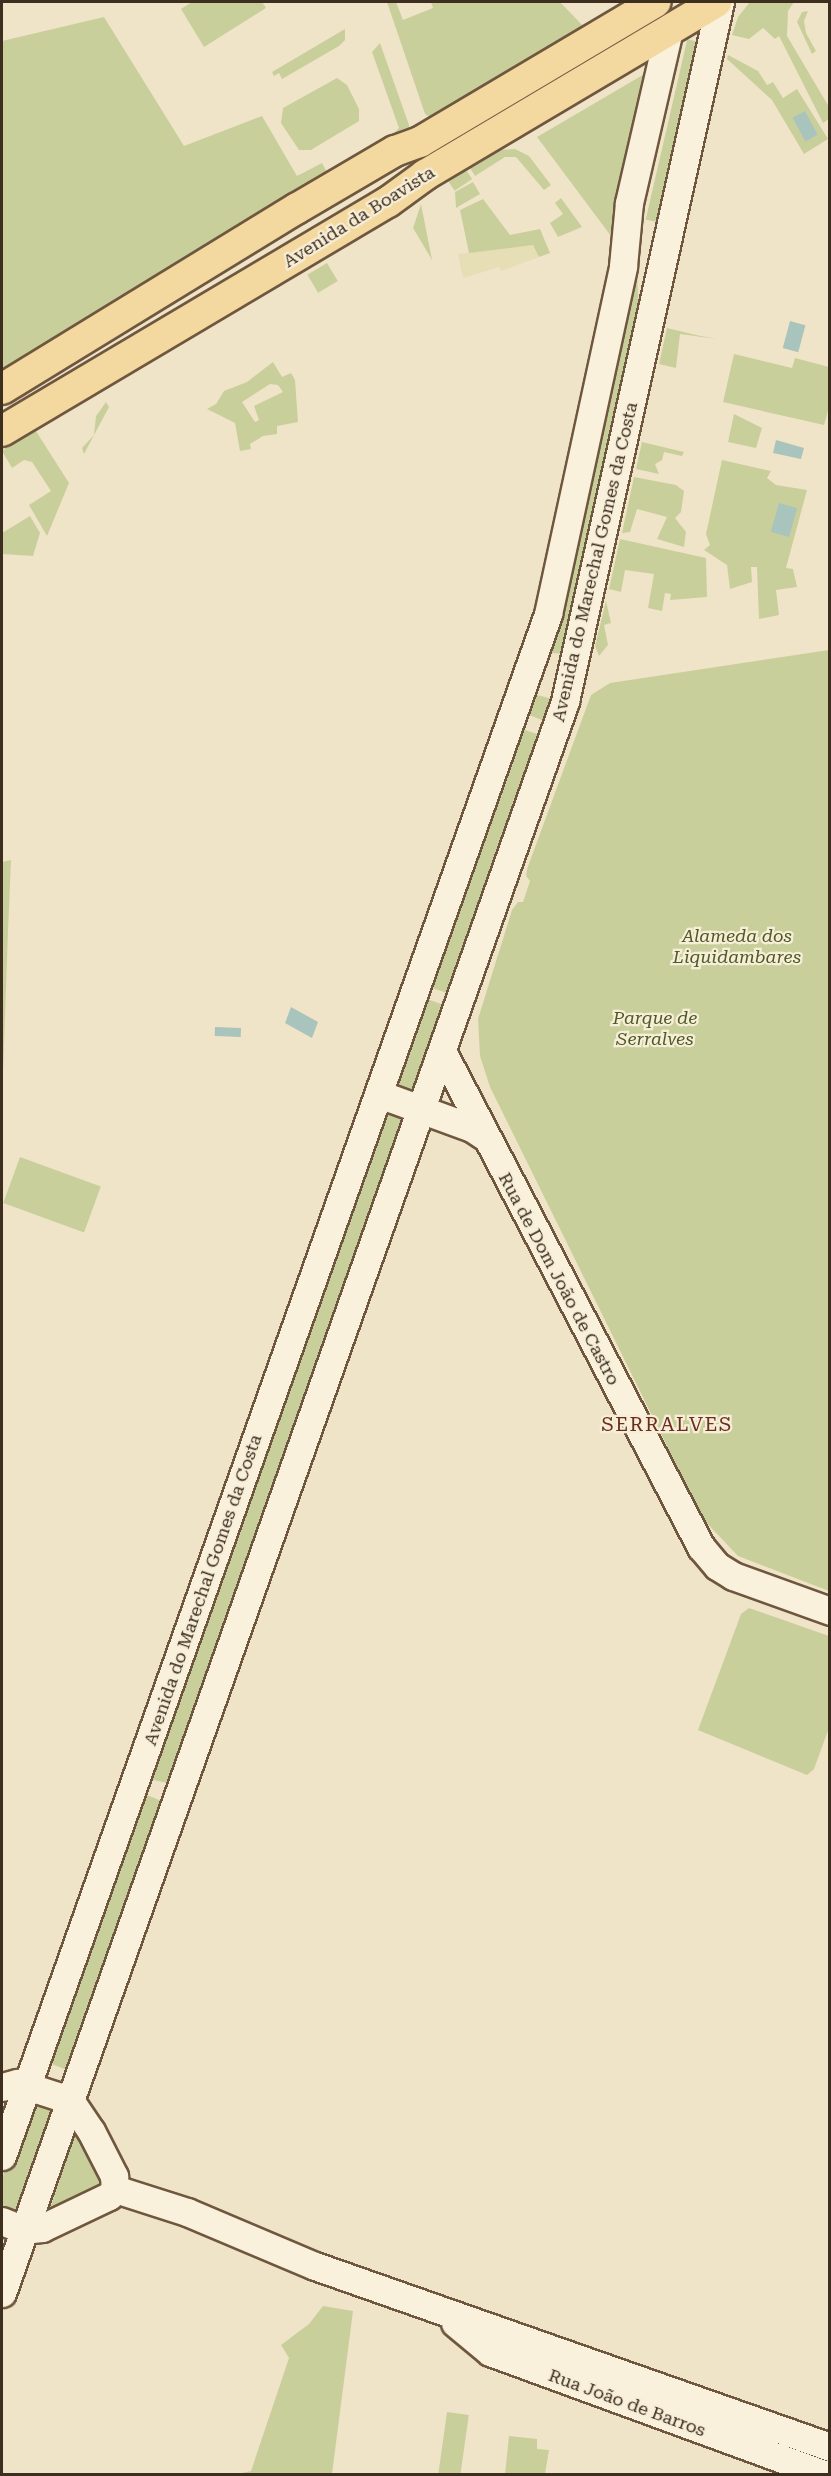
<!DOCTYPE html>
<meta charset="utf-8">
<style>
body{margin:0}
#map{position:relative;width:831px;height:2476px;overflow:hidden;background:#f0e4c8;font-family:"Roboto Serif",serif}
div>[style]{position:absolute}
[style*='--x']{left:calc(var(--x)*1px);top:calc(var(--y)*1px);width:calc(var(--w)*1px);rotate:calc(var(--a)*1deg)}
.farmland>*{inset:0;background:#e6deb5}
.green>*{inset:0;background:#c9cf9b;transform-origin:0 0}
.water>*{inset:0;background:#a9c4bc;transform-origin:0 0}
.roads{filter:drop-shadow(2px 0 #6f573f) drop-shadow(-2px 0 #6f573f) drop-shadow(0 2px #6f573f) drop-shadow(0 -2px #6f573f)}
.secondary>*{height:27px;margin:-13.5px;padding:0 13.5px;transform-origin:13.5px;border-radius:13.5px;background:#faf1dc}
.primary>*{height:30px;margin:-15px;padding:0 15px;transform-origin:15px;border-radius:15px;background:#f3d9a0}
span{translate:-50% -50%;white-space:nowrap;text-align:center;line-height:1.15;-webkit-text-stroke:4.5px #f7eed8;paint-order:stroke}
.street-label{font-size:18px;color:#3d2e20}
.park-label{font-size:18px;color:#4d5a26;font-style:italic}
.neighbourhood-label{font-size:20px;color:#6b2e1e;letter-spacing:1.5px}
.frame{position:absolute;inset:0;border:3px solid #3d2e20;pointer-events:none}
</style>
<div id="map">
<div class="farmland">
<i style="clip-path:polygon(533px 245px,539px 257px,501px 271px,499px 267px,463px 278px,458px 254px)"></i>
</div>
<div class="green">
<i style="clip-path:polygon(192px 2px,262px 2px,266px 8px,204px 47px,181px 9px)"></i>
<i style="clip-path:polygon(387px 2px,396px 2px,403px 20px,433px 8px,431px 2px,560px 2px,584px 27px,583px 31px,433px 119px,425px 114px)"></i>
<i style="clip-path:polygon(750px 2px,794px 2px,788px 11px,787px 36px,829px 107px,829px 119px,823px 123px,779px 36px,775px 39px,763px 28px,749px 39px,732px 35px,738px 17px)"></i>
<i style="clip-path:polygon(808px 11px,804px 21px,806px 33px,816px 51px,812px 54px,797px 22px,802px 12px)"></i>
<i style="clip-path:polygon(104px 17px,184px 146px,262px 116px,297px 176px,322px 163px,331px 180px,2px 374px,2px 41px)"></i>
<i style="clip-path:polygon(345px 29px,345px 40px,339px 46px,282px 79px,279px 73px,274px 76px,272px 72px)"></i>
<i style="left:699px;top:42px;width:185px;height:12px;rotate:103deg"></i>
<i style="clip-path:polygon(380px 43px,409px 125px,409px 131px,397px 142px,393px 134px,399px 128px,372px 52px)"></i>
<i style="clip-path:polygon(728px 55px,758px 71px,767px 85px,773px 82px,783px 98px,797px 89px,828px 139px,804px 154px,772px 100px,727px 59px)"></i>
<i style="clip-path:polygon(653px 69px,615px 235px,611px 236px,537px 137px)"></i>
<i style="clip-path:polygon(337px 78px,347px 85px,359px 109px,359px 121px,311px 150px,299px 150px,281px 123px,283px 108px)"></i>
<i style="clip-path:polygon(515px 149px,529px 156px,551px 185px,544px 190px,516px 157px,505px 157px,475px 176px,470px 168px,499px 150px)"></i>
<i style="left:466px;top:170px;width:11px;height:21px;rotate:56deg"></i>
<i style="clip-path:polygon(473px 182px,480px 194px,456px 208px,455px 192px)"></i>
<i style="clip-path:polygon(561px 198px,582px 227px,558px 237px,550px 223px,563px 214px,555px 203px)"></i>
<i style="clip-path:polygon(483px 199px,510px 235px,540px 229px,550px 253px,539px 257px,533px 245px,469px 253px,460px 210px)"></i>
<i style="clip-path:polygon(421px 204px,432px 260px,413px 228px)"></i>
<i style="clip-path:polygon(636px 253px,640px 334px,568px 654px,550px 653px,547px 666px)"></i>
<i style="left:327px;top:263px;width:21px;height:23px;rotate:59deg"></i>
<i style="clip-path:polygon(667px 328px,696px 335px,717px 339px,680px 334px,676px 368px,659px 364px)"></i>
<i style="clip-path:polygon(734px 354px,792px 368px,795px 358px,829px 367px,829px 407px,824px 425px,723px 402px)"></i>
<i style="clip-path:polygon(evenodd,273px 362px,282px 377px,291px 373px,295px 380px,298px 422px,277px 426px,277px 434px,263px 436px,250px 444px,251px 449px,240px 451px,235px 423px,207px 409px,216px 404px,224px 391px,247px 382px,273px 362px,270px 384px,278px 385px,283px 392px,254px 406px,259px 420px,255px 422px,242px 402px,270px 384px)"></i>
<i style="clip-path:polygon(106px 402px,109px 407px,84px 454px,82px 448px,94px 435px,96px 416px)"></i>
<i style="clip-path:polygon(734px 414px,762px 428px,756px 448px,728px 442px)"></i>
<i style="clip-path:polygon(34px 428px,69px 483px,47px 536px,29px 505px,51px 491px,32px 462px,24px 460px,12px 468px,2px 451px)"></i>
<i style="clip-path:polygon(642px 442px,684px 452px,682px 456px,664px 452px,662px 460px,655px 464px,659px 474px,636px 469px)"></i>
<i style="clip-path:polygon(722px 460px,771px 471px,767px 478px,776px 485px,807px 490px,786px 568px,793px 569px,797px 587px,776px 590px,779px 615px,759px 619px,757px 567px,751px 567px,752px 582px,730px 589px,727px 565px,704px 550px,710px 545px,706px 534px)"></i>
<i style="clip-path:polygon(634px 477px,676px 485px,684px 491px,681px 512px,675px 518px,686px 532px,684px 547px,657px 539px,667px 517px,637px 509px,630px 532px,622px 533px)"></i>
<i style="clip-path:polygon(30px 516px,40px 533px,33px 556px,2px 554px,2px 533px)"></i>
<i style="clip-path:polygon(620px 539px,706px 558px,707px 597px,670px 600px,671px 594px,665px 593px,662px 611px,648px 608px,654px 574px,625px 570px,621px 592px,609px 589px)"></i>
<i style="clip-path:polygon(606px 601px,611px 623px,604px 625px,608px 645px,599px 656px,595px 646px)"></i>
<i style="clip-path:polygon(829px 650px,830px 650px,829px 1591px,738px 1556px,703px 1519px,490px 1087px,480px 1056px,478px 1019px,512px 910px,518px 902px,523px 902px,530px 881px,526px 876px,527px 869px,591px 695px,610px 683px)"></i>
<i style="clip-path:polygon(541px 682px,537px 695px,557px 700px,550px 723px,521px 712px,531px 684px)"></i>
<i style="clip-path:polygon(516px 727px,546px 737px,523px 800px,514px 799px,500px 843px,507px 846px,454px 995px,425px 986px,493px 795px,501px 797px,517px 751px,509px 747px)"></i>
<i style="clip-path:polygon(11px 860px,8px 931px,2px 1103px,2px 862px)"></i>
<i style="left:421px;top:997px;width:31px;height:94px;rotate:19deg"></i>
<i style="clip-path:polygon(382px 1107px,408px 1112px,168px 1783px,153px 1780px,150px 1778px)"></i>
<i style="left:20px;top:1157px;width:86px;height:49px;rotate:20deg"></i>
<i style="clip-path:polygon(749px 1608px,829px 1636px,829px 1728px,814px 1769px,807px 1775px,698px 1730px,741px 1614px)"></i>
<i style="clip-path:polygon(142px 1793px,164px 1802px,72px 2072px,44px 2061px,64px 2022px)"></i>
<i style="clip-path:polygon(31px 2096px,60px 2107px,20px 2219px,2px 2212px,2px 2179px)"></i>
<i style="clip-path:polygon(77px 2129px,101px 2176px,100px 2185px,49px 2211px)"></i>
<i style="clip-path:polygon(323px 2306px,353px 2311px,332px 2474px,237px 2474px,251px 2471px,289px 2358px,281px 2345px,309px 2324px)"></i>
<i style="left:447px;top:2412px;width:22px;height:62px;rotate:8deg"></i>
<i style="clip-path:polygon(509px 2436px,537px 2439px,537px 2449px,549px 2450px,545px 2474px,505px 2474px)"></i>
</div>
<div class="water">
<i style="left:805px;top:111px;width:27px;height:14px;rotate:62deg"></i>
<i style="left:790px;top:321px;width:16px;height:28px;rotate:15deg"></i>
<i style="clip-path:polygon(776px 440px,804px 448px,801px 459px,773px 453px)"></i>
<i style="left:779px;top:503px;width:19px;height:30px;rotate:16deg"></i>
<i style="clip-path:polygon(291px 1007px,318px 1022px,312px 1038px,285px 1023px)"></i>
<i style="left:215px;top:1027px;width:26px;height:9px;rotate:2deg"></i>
</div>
<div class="roads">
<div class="secondary">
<i style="--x:442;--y:1051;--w:560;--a:62.43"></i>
<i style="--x:701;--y:1547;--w:25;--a:50"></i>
<i style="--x:717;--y:1566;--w:19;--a:32"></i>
<i style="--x:733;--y:1576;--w:103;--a:19.8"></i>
<i style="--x:379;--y:1094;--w:99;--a:20.1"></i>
<i style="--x:472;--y:1128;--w:14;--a:34"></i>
<i style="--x:2;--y:2087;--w:16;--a:-15"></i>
<i style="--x:17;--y:2083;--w:56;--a:17.8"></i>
<i style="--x:70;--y:2100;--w:37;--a:56"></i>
<i style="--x:91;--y:2131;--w:51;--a:62.9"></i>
<i style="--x:114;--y:2176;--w:13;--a:86"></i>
<i style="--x:115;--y:2189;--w:9;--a:131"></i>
<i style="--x:109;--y:2196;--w:74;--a:154.5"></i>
<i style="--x:42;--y:2228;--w:18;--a:174"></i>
<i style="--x:24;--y:2230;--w:24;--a:-158"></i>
<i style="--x:2;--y:2156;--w:1636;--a:-70.5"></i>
<i style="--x:548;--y:614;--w:356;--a:-77.8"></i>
<i style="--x:623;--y:266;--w:63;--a:-84.6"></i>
<i style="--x:629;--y:203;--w:178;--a:-77"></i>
<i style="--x:115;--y:2189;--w:76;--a:17.7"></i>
<i style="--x:187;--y:2212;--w:139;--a:22.9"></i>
<i style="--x:315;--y:2266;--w:546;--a:19.36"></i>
<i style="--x:2;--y:2293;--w:1689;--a:-70.52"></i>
<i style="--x:565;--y:701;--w:716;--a:-77.5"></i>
<i style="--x:455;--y:2323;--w:45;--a:39.6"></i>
<i style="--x:490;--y:2352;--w:355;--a:20.1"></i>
</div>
<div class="primary">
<i style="--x:2;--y:389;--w:345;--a:-31.5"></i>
<i style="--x:296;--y:209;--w:115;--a:-30.4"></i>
<i style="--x:395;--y:151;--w:27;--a:-20"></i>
<i style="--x:420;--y:142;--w:274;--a:-30.7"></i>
<i style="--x:2;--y:431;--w:449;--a:-30.7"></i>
<i style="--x:388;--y:202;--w:46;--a:-36.1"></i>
<i style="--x:425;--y:175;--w:339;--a:-30.7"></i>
</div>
</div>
<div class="street-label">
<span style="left:359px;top:217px;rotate:-32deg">Avenida da Boavista</span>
<span style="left:595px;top:562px;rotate:-77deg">Avenida do Marechal Gomes da Costa</span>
<span style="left:559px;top:1279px;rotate:62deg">Rua de Dom João de Castro</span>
<span style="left:203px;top:1590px;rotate:-71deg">Avenida do Marechal Gomes da Costa</span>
<span style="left:627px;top:2403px;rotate:20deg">Rua João de Barros</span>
</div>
<div class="park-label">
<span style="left:737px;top:947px">Alameda dos<br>Liquidambares</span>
<span style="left:655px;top:1029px">Parque de<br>Serralves</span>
</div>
<div class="neighbourhood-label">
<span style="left:667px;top:1424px">SERRALVES</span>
</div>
<div class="frame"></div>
</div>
